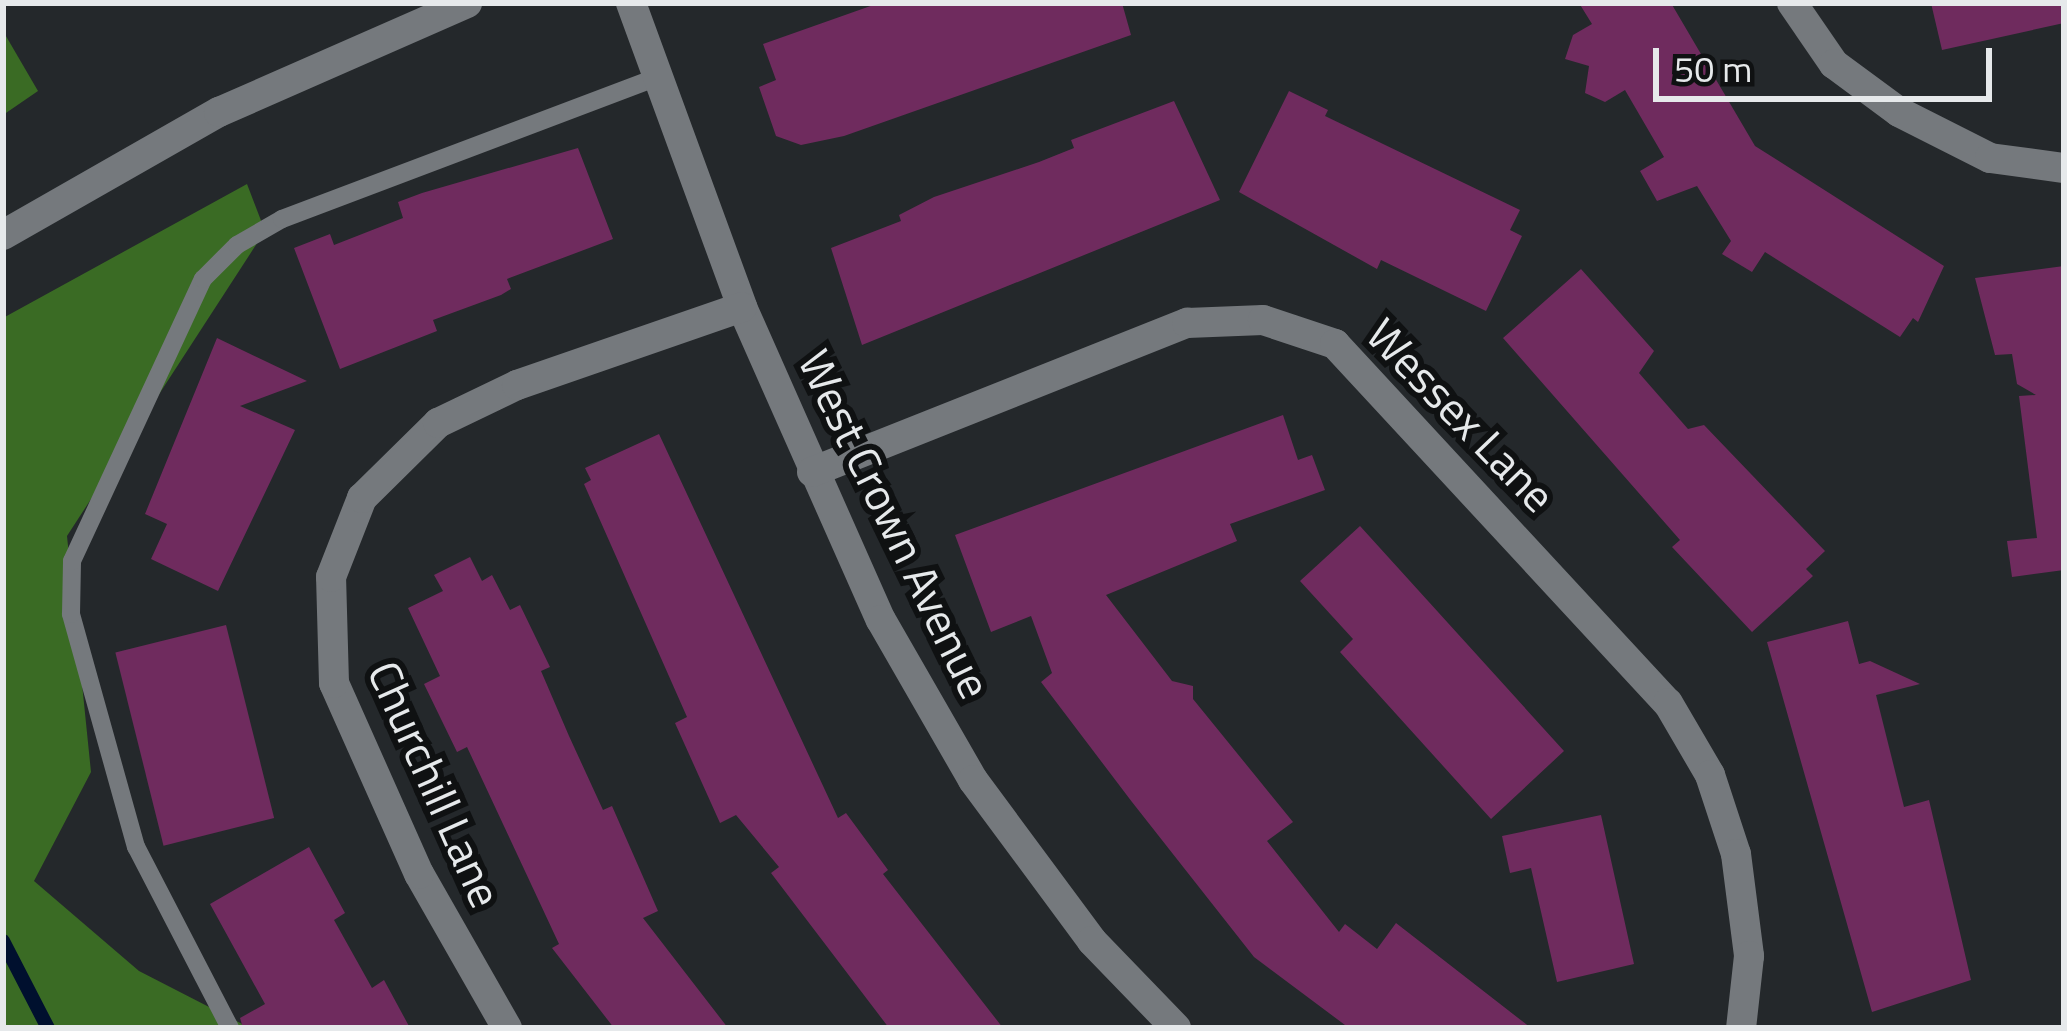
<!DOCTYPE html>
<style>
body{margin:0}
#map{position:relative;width:2067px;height:1031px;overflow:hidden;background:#24282b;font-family:"Titillium Web",sans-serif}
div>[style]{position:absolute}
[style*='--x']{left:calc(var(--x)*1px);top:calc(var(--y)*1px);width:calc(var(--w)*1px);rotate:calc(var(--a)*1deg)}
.forest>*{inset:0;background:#3a6b24}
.stream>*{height:14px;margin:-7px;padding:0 7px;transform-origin:7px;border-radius:7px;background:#00102e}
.building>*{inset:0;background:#6f2b5e;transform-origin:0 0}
.service>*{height:18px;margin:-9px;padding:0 9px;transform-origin:9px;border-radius:9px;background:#75797d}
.minor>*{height:30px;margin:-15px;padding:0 15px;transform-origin:15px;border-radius:15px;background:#75797d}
.tertiary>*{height:30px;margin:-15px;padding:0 15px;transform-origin:15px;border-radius:15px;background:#75797d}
span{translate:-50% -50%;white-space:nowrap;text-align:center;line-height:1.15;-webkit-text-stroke:12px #0f1112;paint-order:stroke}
.street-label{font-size:45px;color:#e6e9eb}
.frame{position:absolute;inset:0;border:6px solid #e6e9eb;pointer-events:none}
.scale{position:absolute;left:1653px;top:48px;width:339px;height:54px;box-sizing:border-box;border:6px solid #e6e9eb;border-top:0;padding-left:15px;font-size:36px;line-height:42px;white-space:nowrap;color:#e6e9eb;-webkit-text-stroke:9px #0f1112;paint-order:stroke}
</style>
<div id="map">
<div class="forest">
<i style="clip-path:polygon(3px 31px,38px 91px,3px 115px)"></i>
<i style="clip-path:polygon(247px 184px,265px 231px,67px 536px,91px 772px,34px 881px,139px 971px,250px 1028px,3px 1028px,3px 318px)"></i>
</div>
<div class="stream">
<i style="--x:3;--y:941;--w:98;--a:62.7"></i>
</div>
<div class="building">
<i style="clip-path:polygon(879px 3px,1122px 3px,1131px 35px,844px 136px,801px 145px,776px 136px,759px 87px,776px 80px,763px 44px)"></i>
<i style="clip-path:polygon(1579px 3px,1671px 3px,1755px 146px,1944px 266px,1918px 322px,1913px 318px,1900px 337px,1765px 252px,1752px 272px,1722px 254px,1731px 241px,1697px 186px,1657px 201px,1640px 171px,1664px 157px,1625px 90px,1605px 102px,1585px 93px,1589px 66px,1565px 59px,1573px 35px,1592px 24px)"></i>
<i style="clip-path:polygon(1931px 3px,2064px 3px,2064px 23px,1942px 50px)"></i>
<i style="clip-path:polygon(1289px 91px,1328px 110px,1325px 116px,1520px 210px,1510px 230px,1522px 236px,1486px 311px,1381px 260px,1377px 269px,1239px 192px)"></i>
<i style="clip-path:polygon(1174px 101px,1220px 200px,862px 345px,831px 248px,901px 221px,899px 215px,934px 197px,1039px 162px,1074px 148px,1071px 140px)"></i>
<i style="clip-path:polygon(578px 148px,613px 239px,507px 279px,511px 289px,501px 295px,433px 320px,437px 331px,340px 369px,294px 248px,330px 234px,334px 245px,403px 218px,398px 202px,422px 193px)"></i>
<i style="clip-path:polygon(2064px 266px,2064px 570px,2012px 577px,2007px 541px,2037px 538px,2019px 396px,2036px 395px,2017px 384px,2012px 354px,1995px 355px,1975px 278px)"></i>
<i style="clip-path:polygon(1581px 269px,1654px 351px,1639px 373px,1688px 429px,1704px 425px,1825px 551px,1806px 569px,1813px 576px,1752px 632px,1672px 547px,1680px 540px,1503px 338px)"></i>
<i style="clip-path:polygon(217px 338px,307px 381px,240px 406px,295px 430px,218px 591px,151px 559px,167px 524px,145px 514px)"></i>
<i style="clip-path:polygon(1283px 415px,1298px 460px,1312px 455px,1325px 490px,1230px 524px,1237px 541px,1106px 595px,1172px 681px,1193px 686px,1193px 699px,1293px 822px,1267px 841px,1339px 932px,1345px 924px,1377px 949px,1396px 923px,1531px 1028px,1349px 1028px,1254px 957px,1132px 802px,1041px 682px,1052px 673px,1031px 616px,991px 632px,955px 535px)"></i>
<i style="clip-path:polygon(659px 434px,838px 818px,846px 813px,888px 870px,883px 874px,1003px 1028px,889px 1028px,771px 873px,779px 867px,736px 815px,720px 823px,675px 723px,687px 717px,584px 484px,591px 480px,585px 468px)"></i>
<i style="clip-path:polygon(1360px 526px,1564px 751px,1491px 819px,1340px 652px,1353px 639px,1300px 581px)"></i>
<i style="clip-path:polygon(470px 557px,482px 581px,492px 575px,510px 610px,520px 605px,550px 667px,541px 671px,569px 736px,603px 810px,612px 806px,658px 911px,643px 918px,728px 1028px,614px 1028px,552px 948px,559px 944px,467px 747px,457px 752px,424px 684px,440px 676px,408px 608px,443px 591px,434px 575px)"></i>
<i style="clip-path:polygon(1848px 621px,1859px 664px,1870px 661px,1920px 684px,1876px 695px,1904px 807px,1929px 800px,1971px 980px,1872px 1012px,1767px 642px)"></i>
<i style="left:226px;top:625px;width:199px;height:114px;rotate:76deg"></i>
<i style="clip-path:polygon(1601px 815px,1634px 964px,1557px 982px,1531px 868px,1510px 873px,1502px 836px)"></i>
<i style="clip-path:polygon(309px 847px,345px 913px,334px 920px,372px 988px,384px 980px,410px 1028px,243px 1028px,240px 1018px,265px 1004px,210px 904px)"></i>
</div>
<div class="service">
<i style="--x:230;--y:1028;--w:204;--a:-117.4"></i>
<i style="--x:136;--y:847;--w:242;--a:-105.6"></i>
<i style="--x:71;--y:614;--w:53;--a:-88.9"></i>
<i style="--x:72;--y:561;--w:311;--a:-65.1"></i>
<i style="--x:203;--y:279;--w:48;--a:-45"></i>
<i style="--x:237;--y:245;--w:52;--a:-30"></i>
<i style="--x:282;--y:219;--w:402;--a:-20.7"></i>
</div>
<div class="minor">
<i style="--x:631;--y:3;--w:324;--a:69.9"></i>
<i style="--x:742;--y:307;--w:342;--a:66.1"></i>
<i style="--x:881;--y:620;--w:185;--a:60.1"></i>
<i style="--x:973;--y:780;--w:200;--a:53.5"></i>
<i style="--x:1092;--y:941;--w:121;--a:46"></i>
<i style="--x:1792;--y:3;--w:74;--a:55.5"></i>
<i style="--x:1834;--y:64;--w:81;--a:36.4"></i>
<i style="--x:1899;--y:112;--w:102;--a:26.8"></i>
<i style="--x:1990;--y:158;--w:75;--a:7.7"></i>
<i style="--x:812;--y:472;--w:404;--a:-21.7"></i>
<i style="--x:1187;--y:323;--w:76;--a:-2.3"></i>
<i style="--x:1263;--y:320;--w:76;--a:18.4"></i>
<i style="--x:1335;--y:344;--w:490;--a:47.2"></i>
<i style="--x:1668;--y:703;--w:83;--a:59.7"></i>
<i style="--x:1710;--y:775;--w:83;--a:71.8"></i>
<i style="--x:1736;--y:854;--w:103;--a:82.7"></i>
<i style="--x:1749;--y:956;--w:72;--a:96.3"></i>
<i style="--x:507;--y:1028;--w:177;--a:-119.7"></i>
<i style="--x:419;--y:874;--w:209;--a:-114"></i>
<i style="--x:334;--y:683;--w:106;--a:-91.6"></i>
<i style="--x:331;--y:577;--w:85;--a:-68.6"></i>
<i style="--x:362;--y:498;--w:107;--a:-44.6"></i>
<i style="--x:438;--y:423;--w:88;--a:-25.7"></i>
<i style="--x:517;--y:385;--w:238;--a:-19.1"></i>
</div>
<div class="tertiary">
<i style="--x:3;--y:235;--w:249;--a:-29.7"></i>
<i style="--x:219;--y:112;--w:271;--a:-23.7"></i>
</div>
<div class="street-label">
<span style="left:1461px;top:415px;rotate:46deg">Wessex Lane</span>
<span style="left:895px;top:524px;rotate:64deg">West Crown Avenue</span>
<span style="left:435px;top:784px;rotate:66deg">Churchill Lane</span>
</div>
<div class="frame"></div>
<div class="scale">50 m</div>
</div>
